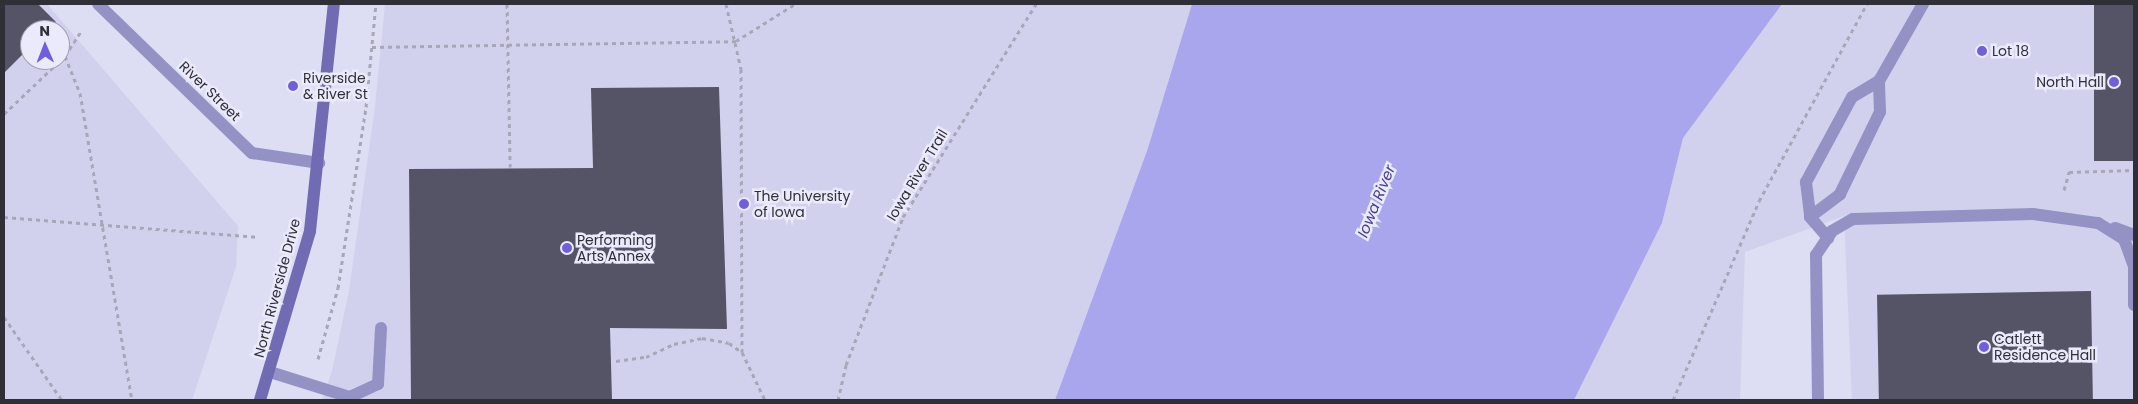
<!DOCTYPE html>
<style>
body{margin:0}
#map{position:relative;width:2138px;height:404px;overflow:hidden;background:#ddddf3;font-family:Poppins,sans-serif}
div>[style]{position:absolute}
[style*='--x']{left:calc(var(--x)*1px);top:calc(var(--y)*1px);width:calc(var(--w)*1px);rotate:calc(var(--a)*1deg)}
.built>*{inset:0;background:#d1d1ee}
.water>*{inset:0;background:#a9a6ed}
.building>*{inset:0;background:#545466;transform-origin:0 0}
.path>*{height:3px;margin-top:-1.5px;transform-origin:0;background:repeating-linear-gradient(90deg,#a7a7b8 0 4px,transparent 0 8px)}
.lane>*{height:12px;margin:-6px;padding:0 6px;transform-origin:6px;border-radius:6px;background:#9492c4}
.street>*{height:12px;margin:-6px;padding:0 6px;transform-origin:6px;border-radius:6px;background:#9492c4}
.secondary>*{height:12px;margin:-6px;padding:0 6px;transform-origin:6px;border-radius:6px;background:#716bb3}
.dots>*{width:14px;height:14px;translate:-50% -50%;box-sizing:border-box;border:2px solid #eaeafc;border-radius:50%}
span{translate:-50% -50%;white-space:nowrap;text-align:center;line-height:1.15;-webkit-text-stroke:5px #eaeafc;paint-order:stroke}
.poi-label{font-size:14px;color:#2f2f37}
.left{translate:0 -50%;text-align:left}
.right{translate:-100% -50%;text-align:right}
.street-label{font-size:14px;color:#2f2f37}
.water-label{font-size:15px;color:#493d90;font-style:italic}
.frame{position:absolute;inset:0;border:5px solid #2f2f37;pointer-events:none}
.north{position:absolute;left:20px;top:20px;width:50px;height:50px;box-sizing:border-box;background:#eaeafc;border:1px solid #9f9fad;border-radius:50%;rotate:359deg;font-size:14px;font-weight:700;line-height:20px;text-align:center;color:#2f2f37}
.north::after{content:'';display:block;margin:auto;width:18px;height:22px;background:#715fda;clip-path:polygon(50% 0,100% 100%,50% 72%,0 100%)}
</style>
<div id="map">
<div class="built">
<i style="clip-path:polygon(evenodd,4px 4px,47px 4px,238px 226px,236px 267px,192px 400px,4px 400px,4px 4px,30px 30px,60px 30px,60px 60px,30px 60px,30px 30px)"></i>
<i style="clip-path:polygon(385px 4px,1192px 4px,1147px 151px,1055px 400px,322px 400px,332px 371px,349px 291px,375px 107px)"></i>
<i style="clip-path:polygon(1782px 4px,2134px 4px,2134px 400px,1852px 400px,1844px 216px,1745px 252px,1740px 400px,1574px 400px,1662px 223px,1683px 138px)"></i>
</div>
<div class="water">
<i style="clip-path:polygon(1192px 4px,1782px 4px,1683px 138px,1662px 223px,1574px 400px,1055px 400px,1147px 151px)"></i>
</div>
<div class="building">
<i style="clip-path:polygon(4px 4px,38px 4px,56px 22px,47px 30px,30px 30px,30px 47px,4px 73px)"></i>
<i style="left:2094px;top:4px;width:40px;height:157px"></i>
<i style="clip-path:polygon(719px 87px,727px 329px,610px 328px,612px 400px,411px 400px,409px 169px,593px 168px,591px 88px)"></i>
<i style="left:2091px;top:291px;width:109px;height:214px;rotate:89deg"></i>
</div>
<div class="path">
<i style="--x:507;--y:4;--w:163;--a:88.9"></i>
<i style="--x:726;--y:4;--w:67;--a:77"></i>
<i style="--x:741;--y:69;--w:283;--a:89.8"></i>
<i style="--x:742;--y:352;--w:53;--a:64.4"></i>
<i style="--x:372;--y:47;--w:364;--a:-0.9"></i>
<i style="--x:736;--y:41;--w:70;--a:-32.1"></i>
<i style="--x:65;--y:56;--w:40;--a:68"></i>
<i style="--x:80;--y:93;--w:311;--a:80.4"></i>
<i style="--x:4;--y:114;--w:84;--a:-43.6"></i>
<i style="--x:65;--y:56;--w:31;--a:-57"></i>
<i style="--x:2064;--y:190;--w:19;--a:-74"></i>
<i style="--x:2069;--y:172;--w:65;--a:-1.8"></i>
<i style="--x:4;--y:217;--w:255;--a:4.5"></i>
<i style="--x:4;--y:317;--w:101;--a:55.1"></i>
<i style="--x:318;--y:359;--w:74;--a:-74.3"></i>
<i style="--x:338;--y:288;--w:183;--a:-81.2"></i>
<i style="--x:366;--y:107;--w:103;--a:-84.5"></i>
<i style="--x:616;--y:361;--w:30;--a:-8"></i>
<i style="--x:646;--y:357;--w:31;--a:-25"></i>
<i style="--x:674;--y:344;--w:29;--a:-12"></i>
<i style="--x:702;--y:338;--w:27;--a:10"></i>
<i style="--x:729;--y:343;--w:16;--a:35"></i>
<i style="--x:838;--y:400;--w:36;--a:-77"></i>
<i style="--x:846;--y:365;--w:159;--a:-68.9"></i>
<i style="--x:903;--y:217;--w:251;--a:-58"></i>
<i style="--x:1673;--y:400;--w:217;--a:-66.6"></i>
<i style="--x:1759;--y:201;--w:225;--a:-61.3"></i>
</div>
<div class="lane">
<i style="--x:1879;--y:81;--w:89;--a:-60.3"></i>
<i style="--x:1810;--y:217;--w:38;--a:-37"></i>
<i style="--x:1840;--y:194;--w:91;--a:-64"></i>
<i style="--x:1880;--y:112;--w:31;--a:-92"></i>
<i style="--x:1879;--y:81;--w:31;--a:149"></i>
<i style="--x:1852;--y:97;--w:97;--a:118.4"></i>
<i style="--x:1806;--y:182;--w:35;--a:83"></i>
<i style="--x:1810;--y:217;--w:28;--a:49"></i>
<i style="--x:2115;--y:228;--w:20;--a:20"></i>
<i style="--x:1816;--y:255;--w:29;--a:-56"></i>
<i style="--x:1832;--y:231;--w:24;--a:-30"></i>
<i style="--x:1853;--y:219;--w:180;--a:-1.6"></i>
<i style="--x:2033;--y:214;--w:66;--a:7.9"></i>
<i style="--x:2098;--y:223;--w:31;--a:32"></i>
<i style="--x:2124;--y:239;--w:29;--a:70"></i>
<i style="--x:2134;--y:266;--w:39;--a:90"></i>
<i style="--x:270;--y:372;--w:84;--a:17.4"></i>
<i style="--x:350;--y:397;--w:31;--a:-25"></i>
<i style="--x:378;--y:384;--w:56;--a:-86.9"></i>
</div>
<div class="street">
<i style="--x:98;--y:4;--w:214;--a:44.1"></i>
<i style="--x:252;--y:153;--w:68;--a:8.5"></i>
<i style="--x:1816;--y:255;--w:145;--a:89.2"></i>
</div>
<div class="secondary">
<i style="--x:260;--y:400;--w:176;--a:-73.5"></i>
<i style="--x:310;--y:231;--w:228;--a:-84"></i>
</div>
<div class="dots">
<i style="left:1982px;top:51px;background:#715fda"></i>
<i style="left:2114px;top:82px;background:#715fda"></i>
<i style="left:293px;top:86px;background:#715fda"></i>
<i style="left:744px;top:204px;background:#715fda"></i>
<i style="left:567px;top:248px;background:#715fda"></i>
<i style="left:1984px;top:347px;background:#715fda"></i>
</div>
<div class="poi-label">
<span class="left" style="left:1992px;top:51px">Lot 18</span>
<span class="left" style="left:303px;top:86px">Riverside<br>&amp; River St</span>
<span class="right" style="left:2104px;top:82px">North Hall</span>
<span class="left" style="left:754px;top:204px">The University<br>of Iowa</span>
<span class="left" style="left:577px;top:248px">Performing<br>Arts Annex</span>
<span class="left" style="left:1994px;top:347px">Catlett<br>Residence Hall</span>
</div>
<div class="street-label">
<span style="left:210px;top:91px;rotate:44deg">River Street</span>
<span style="left:917px;top:175px;rotate:-59deg">Iowa River Trail</span>
<span style="left:277px;top:288px;rotate:-75deg">North Riverside Drive</span>
</div>
<div class="water-label">
<span style="left:1376px;top:201px;rotate:-68deg">Iowa River</span>
</div>
<div class="frame"></div>
<div class="north">N</div>
</div>
